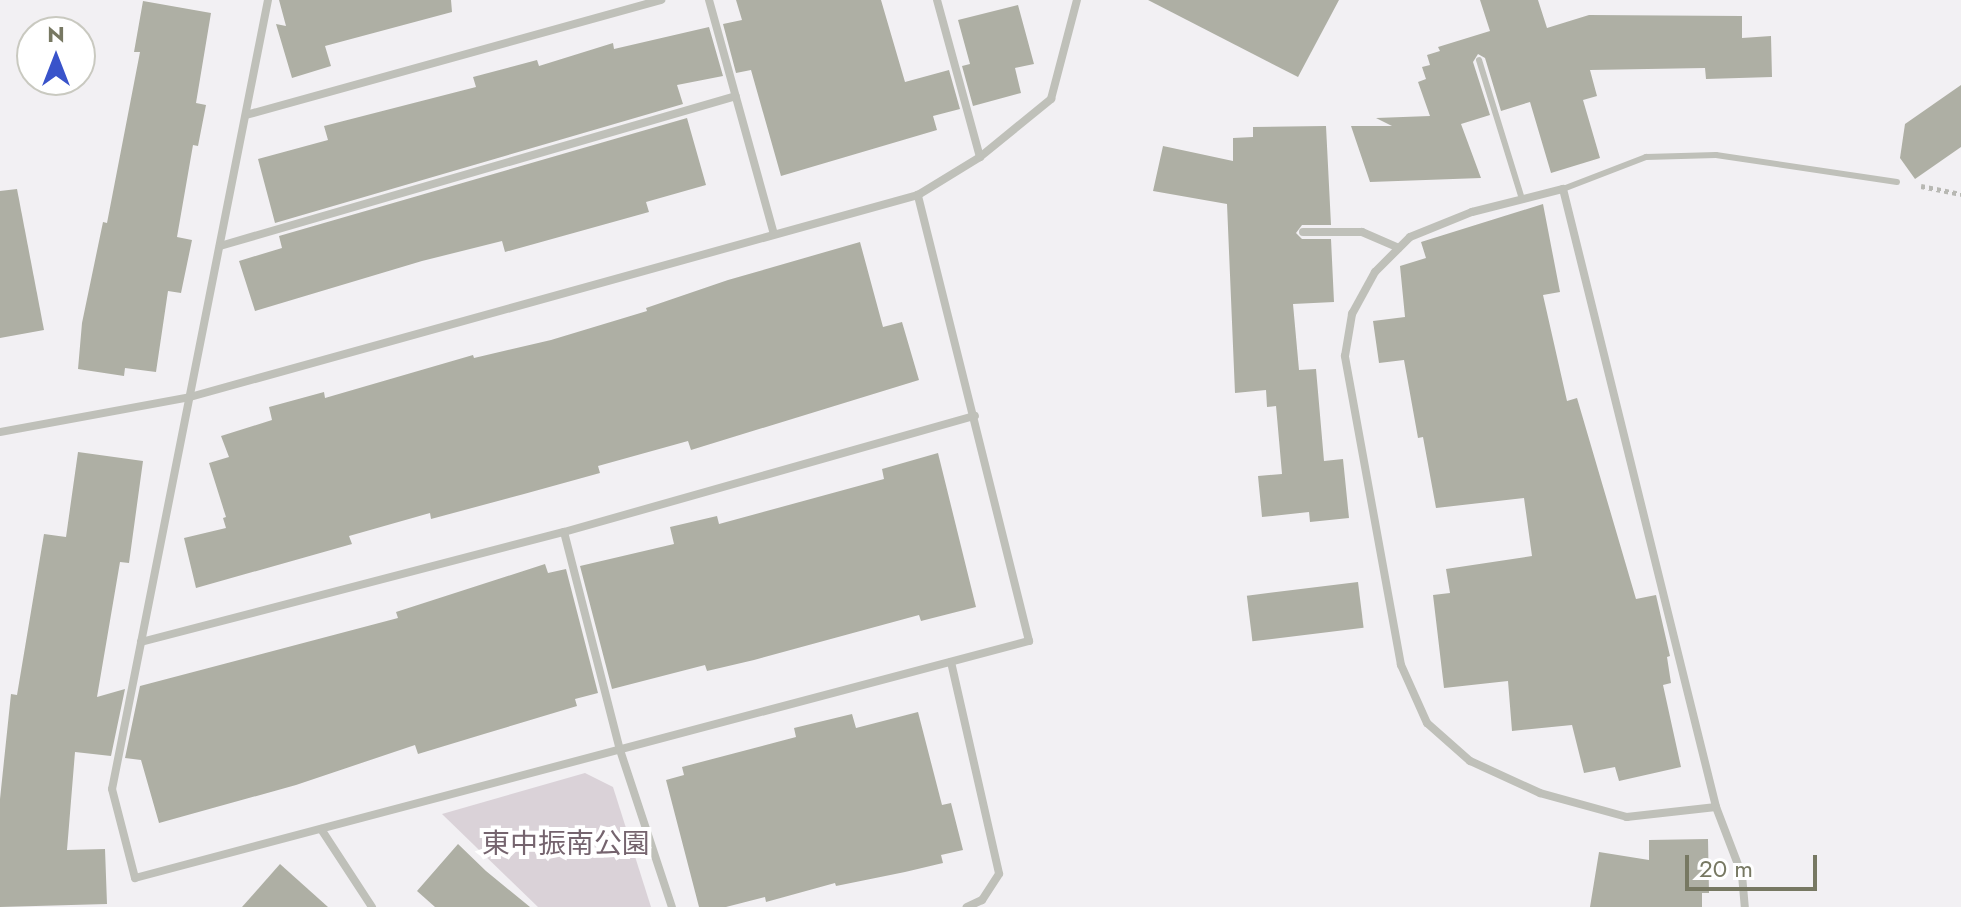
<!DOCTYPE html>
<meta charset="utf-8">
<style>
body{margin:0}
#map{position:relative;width:1961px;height:907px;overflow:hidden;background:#f2f0f3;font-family:Jost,"Noto Sans JP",sans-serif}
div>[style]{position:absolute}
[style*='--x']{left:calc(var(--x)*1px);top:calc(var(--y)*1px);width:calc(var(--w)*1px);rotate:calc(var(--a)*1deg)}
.green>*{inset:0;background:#dad2d8}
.building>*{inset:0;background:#aeafa4;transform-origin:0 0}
.path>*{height:5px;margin-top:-2.5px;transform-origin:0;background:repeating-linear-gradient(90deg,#b8b8b3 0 4px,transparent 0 8px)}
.service>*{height:6px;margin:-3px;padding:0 3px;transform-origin:3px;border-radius:3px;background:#bfc0b9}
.minor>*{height:8px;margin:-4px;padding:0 4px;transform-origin:4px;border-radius:4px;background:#bfc0b9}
span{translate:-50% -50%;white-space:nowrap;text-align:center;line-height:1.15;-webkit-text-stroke:8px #fff;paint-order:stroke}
.park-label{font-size:28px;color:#75646e}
.north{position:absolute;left:16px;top:16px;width:80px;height:80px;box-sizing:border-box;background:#fff;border:2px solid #c9c9c0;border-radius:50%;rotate:0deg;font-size:22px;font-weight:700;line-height:32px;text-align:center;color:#777862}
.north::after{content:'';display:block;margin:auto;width:28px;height:36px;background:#3953ca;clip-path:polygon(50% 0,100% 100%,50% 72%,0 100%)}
.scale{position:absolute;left:1685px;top:855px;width:132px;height:36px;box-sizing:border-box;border:4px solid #777862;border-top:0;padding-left:10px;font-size:24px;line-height:28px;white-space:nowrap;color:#777862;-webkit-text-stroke:6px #fff;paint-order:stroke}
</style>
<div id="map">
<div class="green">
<i style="clip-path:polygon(585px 773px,613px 787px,651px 907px,538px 907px,442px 814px)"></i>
</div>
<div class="building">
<i style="clip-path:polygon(279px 0,451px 0,452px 12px,325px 46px,331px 66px,292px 78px,276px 24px,286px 26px)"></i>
<i style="clip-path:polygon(736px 0,881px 0,905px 82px,949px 70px,960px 109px,933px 116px,937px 130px,781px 176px,751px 70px,736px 73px,723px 24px,742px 20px)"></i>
<i style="clip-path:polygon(1148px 0,1339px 0,1298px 77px)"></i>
<i style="clip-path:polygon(1480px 0,1538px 0,1547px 28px,1589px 15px,1742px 16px,1742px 38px,1771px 36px,1772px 77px,1706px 79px,1705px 68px,1590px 70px,1597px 96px,1583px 100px,1600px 158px,1551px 173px,1530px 102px,1501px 111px,1485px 58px,1478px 54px,1473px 62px,1490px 115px,1461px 124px,1481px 178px,1370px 182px,1351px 126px,1392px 126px,1376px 118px,1430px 116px,1418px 82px,1426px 79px,1422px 67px,1430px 65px,1427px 55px,1440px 51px,1438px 47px,1490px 31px)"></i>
<i style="clip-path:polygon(143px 1px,211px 13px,196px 103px,206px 105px,198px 146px,193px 145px,177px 237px,192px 240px,181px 293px,168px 291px,156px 372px,125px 368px,124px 376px,78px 369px,82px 323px,103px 222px,107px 223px,140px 52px,134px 52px)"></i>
<i style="clip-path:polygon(1018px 5px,1034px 64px,1015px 68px,1021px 93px,973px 106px,962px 66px,970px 64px,958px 20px)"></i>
<i style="clip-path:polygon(709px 27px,723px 76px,677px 85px,683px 104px,275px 223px,258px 159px,328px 140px,324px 126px,476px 87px,473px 77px,537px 60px,539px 66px,613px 43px,614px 49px)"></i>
<i style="clip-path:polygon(1961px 85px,1961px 147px,1915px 179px,1900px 158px,1905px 124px)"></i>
<i style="clip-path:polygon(687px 118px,706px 185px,646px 202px,649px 212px,505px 252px,502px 241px,422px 261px,255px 311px,239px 261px,282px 248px,279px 236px)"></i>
<i style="clip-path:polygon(1326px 126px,1331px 225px,1302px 225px,1296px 233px,1302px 239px,1331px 239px,1334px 302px,1293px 304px,1299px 370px,1316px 369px,1324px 461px,1343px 459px,1349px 518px,1310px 522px,1309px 512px,1262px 517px,1258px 476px,1282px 474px,1276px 406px,1267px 407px,1266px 390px,1235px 393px,1227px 204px,1153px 191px,1163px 146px,1233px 161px,1233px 138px,1253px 137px,1253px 127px)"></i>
<i style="clip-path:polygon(17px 189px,44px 330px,0 338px,0 191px)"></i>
<i style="clip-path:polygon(1543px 204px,1560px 292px,1543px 295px,1567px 401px,1577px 398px,1636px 599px,1656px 595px,1670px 656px,1667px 657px,1671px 683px,1663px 685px,1681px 767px,1619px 781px,1615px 767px,1584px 773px,1572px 725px,1512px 731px,1508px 681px,1444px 688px,1433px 595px,1450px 593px,1446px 569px,1532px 556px,1524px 498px,1436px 508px,1423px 437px,1418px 438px,1404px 360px,1379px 363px,1373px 321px,1405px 317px,1400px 266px,1426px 258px,1421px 242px)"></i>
<i style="clip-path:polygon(860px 242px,883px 327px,902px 322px,919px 380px,691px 450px,688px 441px,598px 466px,600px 473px,524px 494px,431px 519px,430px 513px,349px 536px,352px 544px,196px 588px,184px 538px,226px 528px,223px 518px,226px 517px,209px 463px,229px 457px,221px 436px,272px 420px,269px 407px,324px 392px,325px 398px,473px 355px,474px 358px,551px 340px,647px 311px,646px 308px,728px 280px)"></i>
<i style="clip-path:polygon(78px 452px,143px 461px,129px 563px,120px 562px,97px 697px,125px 689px,111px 756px,75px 752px,67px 850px,105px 849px,107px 904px,0 907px,0 799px,11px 694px,17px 695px,44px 534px,66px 537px)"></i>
<i style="clip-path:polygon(938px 453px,976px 607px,921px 621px,919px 615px,754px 660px,707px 671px,705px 665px,612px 689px,580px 566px,674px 544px,670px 527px,717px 516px,719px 524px,884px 479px,882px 469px)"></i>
<i style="clip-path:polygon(545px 564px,548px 573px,566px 569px,598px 693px,575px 699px,577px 706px,484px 734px,418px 754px,415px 745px,296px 785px,159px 823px,141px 760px,125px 758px,140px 686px,398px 618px,396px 612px)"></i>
<i style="left:1358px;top:582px;width:46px;height:112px;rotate:83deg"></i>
<i style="clip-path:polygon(918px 712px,942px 805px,951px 803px,963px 850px,941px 855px,943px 863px,905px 872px,836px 886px,835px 883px,766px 902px,765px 897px,726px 907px,699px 907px,666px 780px,684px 775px,682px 767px,796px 737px,794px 728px,852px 714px,856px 728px)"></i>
<i style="clip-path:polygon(1708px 839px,1709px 893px,1702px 893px,1702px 907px,1590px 907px,1599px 852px,1649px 860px,1649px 840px)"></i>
<i style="clip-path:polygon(458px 844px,486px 871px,530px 907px,435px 907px,417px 891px)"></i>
<i style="clip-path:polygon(280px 864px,328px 907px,242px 907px)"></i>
</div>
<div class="path">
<i style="--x:1921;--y:186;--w:41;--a:11.3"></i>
</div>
<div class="service">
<i style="--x:1479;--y:60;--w:145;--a:72.8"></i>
<i style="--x:1563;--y:189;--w:89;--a:-21.1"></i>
<i style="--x:1646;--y:157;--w:70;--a:-1.6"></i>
<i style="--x:1716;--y:155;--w:183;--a:8.5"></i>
</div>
<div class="minor">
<i style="--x:268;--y:0;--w:804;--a:101.18"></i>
<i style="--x:112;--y:789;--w:92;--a:75.5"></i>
<i style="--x:135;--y:878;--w:925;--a:-14.85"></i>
<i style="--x:1029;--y:641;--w:460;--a:-104"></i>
<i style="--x:709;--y:0;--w:243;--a:74.5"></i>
<i style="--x:937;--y:0;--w:163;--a:74.7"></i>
<i style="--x:246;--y:115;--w:431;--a:-15.5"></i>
<i style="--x:1303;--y:232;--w:59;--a:0"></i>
<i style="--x:1362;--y:232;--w:40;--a:23.4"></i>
<i style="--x:220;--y:246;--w:537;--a:-16.21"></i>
<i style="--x:0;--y:432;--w:193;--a:-10.4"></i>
<i style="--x:190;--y:397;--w:756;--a:-15.51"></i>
<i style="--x:918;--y:195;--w:73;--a:-31.5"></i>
<i style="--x:980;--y:157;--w:92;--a:-39.2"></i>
<i style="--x:1051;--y:99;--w:102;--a:-75.3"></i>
<i style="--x:564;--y:532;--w:427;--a:-15.8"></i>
<i style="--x:141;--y:642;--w:437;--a:-14.6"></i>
<i style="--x:564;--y:532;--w:225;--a:75.6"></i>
<i style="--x:620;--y:750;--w:165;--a:71.7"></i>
<i style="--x:951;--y:662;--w:217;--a:77.2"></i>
<i style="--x:999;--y:874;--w:31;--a:123"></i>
<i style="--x:982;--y:900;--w:17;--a:155"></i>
<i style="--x:1716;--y:807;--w:90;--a:173.6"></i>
<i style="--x:1627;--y:817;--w:90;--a:-164.6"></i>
<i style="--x:1540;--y:793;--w:77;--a:-155.4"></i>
<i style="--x:1470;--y:761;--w:57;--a:-138.5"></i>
<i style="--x:1427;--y:723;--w:64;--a:-114.1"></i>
<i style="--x:1401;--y:665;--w:314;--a:-100.3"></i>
<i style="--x:1345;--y:356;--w:43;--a:-80.5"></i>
<i style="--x:1352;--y:314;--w:48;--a:-61.3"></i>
<i style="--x:1375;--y:272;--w:49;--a:-45"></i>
<i style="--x:1410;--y:237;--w:67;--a:-22"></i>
<i style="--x:1472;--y:212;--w:94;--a:-14.2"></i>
<i style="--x:1563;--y:189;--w:637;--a:76.09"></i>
<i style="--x:1716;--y:807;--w:73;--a:69.1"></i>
<i style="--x:1742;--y:875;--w:32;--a:85"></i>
<i style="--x:321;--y:829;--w:93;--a:56.8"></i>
</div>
<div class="park-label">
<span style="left:566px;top:844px">東中振南公園</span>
</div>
<div class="north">N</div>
<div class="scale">20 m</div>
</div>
